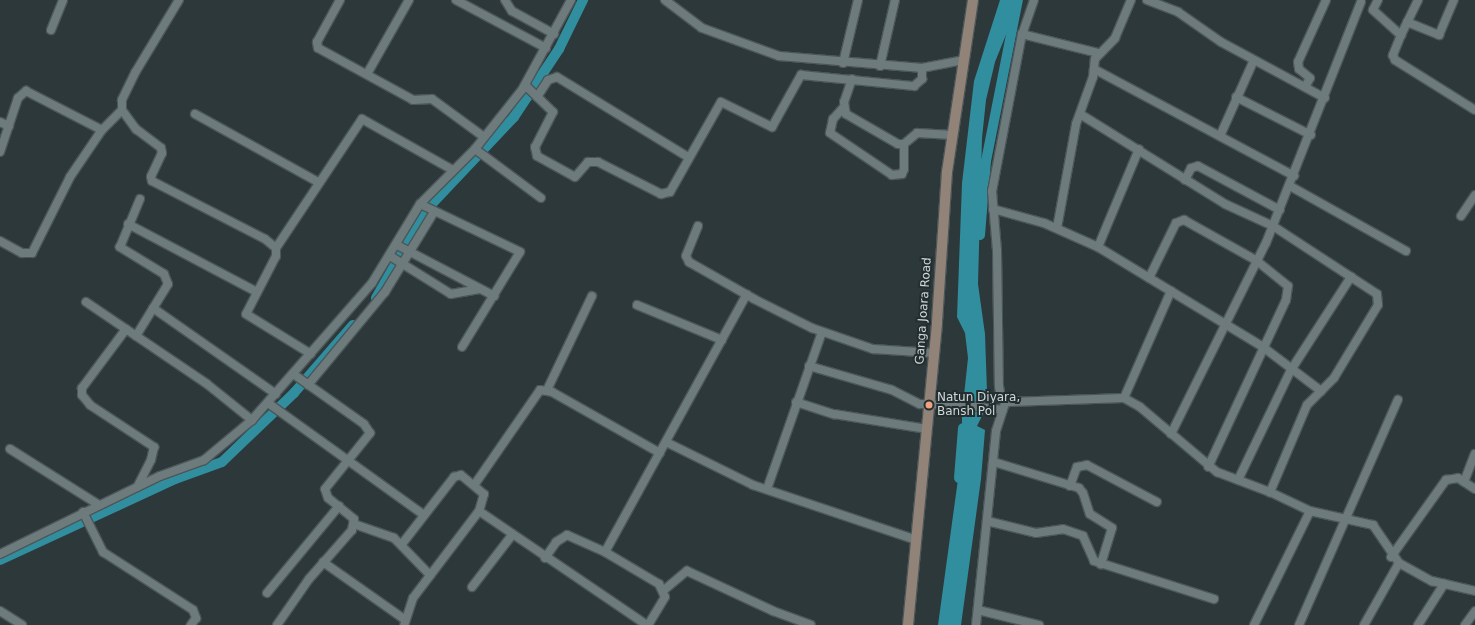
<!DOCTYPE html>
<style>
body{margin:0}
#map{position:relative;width:1475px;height:625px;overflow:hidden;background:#2d383a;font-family:"DejaVu Sans",sans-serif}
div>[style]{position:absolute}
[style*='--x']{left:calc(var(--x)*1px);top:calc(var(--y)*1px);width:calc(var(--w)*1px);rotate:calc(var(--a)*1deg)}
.water>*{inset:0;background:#308e9e}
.canal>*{height:10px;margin:-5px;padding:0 5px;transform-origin:5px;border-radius:5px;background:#308e9e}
.roads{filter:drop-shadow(1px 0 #4d5658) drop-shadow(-1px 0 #4d5658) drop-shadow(0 1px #4d5658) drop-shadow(0 -1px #4d5658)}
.street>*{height:8px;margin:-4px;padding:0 4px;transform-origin:4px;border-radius:4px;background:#6e7b7d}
.secondary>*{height:10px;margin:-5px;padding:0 5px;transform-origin:5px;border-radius:5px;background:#928379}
.dots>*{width:11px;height:11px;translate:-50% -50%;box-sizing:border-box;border:2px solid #232e30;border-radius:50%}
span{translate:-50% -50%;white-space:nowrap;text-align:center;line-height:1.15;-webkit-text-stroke:4px #232e30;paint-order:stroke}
.street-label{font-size:12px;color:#d0d7d8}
.poi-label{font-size:12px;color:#d0d7d8}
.left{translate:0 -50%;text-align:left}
</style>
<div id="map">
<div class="water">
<i style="clip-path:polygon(1000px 0,1020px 0,995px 62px,986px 100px,982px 138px,978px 284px,985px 334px,987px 391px,983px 414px,977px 426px,985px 430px,981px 479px,961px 625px,938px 625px,962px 450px,962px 414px,968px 358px,965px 333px,957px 317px,962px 183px,974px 81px)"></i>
</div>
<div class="canal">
<i style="--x:980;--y:235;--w:74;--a:-85.4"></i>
<i style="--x:986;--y:161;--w:164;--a:-78.8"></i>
<i style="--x:376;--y:298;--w:103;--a:-60.2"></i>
<i style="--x:427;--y:209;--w:127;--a:-46.6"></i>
<i style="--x:514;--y:117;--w:82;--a:-56.5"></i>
<i style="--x:559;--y:49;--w:55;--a:-63.9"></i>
<i style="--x:959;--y:478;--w:50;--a:-85.4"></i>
<i style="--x:0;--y:560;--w:193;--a:-24.8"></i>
<i style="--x:175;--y:479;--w:50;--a:-19.9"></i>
<i style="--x:222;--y:462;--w:100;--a:-43.8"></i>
<i style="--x:294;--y:393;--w:90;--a:-49.1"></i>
</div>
<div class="roads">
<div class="street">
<i style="--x:179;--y:0;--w:85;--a:121.1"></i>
<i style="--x:135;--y:73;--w:30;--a:116"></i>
<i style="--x:122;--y:100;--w:10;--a:90"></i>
<i style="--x:122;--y:110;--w:24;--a:54"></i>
<i style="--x:136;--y:129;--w:31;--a:37"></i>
<i style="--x:161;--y:148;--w:5;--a:79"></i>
<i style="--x:162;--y:153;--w:26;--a:115"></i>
<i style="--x:151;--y:177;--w:4;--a:76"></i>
<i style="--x:152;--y:181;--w:127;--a:27.2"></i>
<i style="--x:265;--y:239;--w:14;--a:39"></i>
<i style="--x:276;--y:248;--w:8;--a:90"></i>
<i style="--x:276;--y:256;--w:65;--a:117.3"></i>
<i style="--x:246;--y:314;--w:76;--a:31.6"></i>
<i style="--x:340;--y:0;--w:48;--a:118.7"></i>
<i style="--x:317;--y:42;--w:6;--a:81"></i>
<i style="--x:318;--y:48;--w:108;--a:28.7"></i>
<i style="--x:413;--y:100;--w:19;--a:-3"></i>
<i style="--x:432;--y:99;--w:64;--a:36.2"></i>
<i style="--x:456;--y:0;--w:102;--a:28.1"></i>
<i style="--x:505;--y:0;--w:13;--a:58"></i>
<i style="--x:512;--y:11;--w:48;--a:28.7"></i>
<i style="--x:665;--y:0;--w:46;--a:37.1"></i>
<i style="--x:702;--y:28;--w:82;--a:20"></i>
<i style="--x:779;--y:56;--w:144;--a:4.8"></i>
<i style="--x:922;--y:68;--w:43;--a:-10.8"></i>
<i style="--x:1034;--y:0;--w:36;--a:109"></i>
<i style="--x:1022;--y:34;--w:160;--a:100.8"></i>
<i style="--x:992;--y:191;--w:59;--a:85.2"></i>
<i style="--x:997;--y:250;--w:136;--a:89.2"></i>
<i style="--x:999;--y:386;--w:12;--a:81"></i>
<i style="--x:1001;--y:398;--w:9;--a:27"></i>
<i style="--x:1009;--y:402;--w:115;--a:-2"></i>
<i style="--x:1124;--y:398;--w:18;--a:29"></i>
<i style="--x:1140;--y:407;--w:101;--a:40.2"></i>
<i style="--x:1217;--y:472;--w:57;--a:20.7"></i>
<i style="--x:1270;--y:492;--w:44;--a:25.4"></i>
<i style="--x:1310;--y:511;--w:65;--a:12.5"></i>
<i style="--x:1373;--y:525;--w:46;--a:55.6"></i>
<i style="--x:1399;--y:563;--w:38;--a:29"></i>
<i style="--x:1432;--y:581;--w:44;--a:13.1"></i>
<i style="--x:1147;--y:0;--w:33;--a:21"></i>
<i style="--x:1178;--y:12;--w:52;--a:34.9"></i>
<i style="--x:1221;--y:42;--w:118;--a:28.3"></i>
<i style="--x:1378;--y:0;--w:11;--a:117"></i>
<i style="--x:1373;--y:10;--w:38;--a:42"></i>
<i style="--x:1401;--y:35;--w:22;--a:112"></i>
<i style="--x:1393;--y:55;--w:5;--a:68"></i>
<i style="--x:1395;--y:60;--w:94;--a:32"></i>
<i style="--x:1407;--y:22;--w:35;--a:22"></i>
<i style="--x:1439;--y:35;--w:38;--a:-67"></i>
<i style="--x:51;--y:30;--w:32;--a:-68"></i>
<i style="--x:1022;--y:34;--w:78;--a:14"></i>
<i style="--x:1401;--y:35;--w:39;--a:-64"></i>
<i style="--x:843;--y:63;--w:65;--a:-76.6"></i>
<i style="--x:880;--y:66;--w:68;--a:-77.2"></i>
<i style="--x:1094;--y:69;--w:227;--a:28.1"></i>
<i style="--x:367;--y:74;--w:85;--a:-60.4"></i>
<i style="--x:852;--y:79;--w:24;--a:109"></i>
<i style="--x:844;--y:102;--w:12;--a:81"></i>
<i style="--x:846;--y:114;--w:60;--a:30"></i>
<i style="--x:898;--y:144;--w:6;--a:0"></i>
<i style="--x:904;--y:144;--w:17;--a:-40"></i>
<i style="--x:917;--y:133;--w:36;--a:3"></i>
<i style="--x:525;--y:85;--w:39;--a:44"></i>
<i style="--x:553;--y:112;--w:39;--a:117"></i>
<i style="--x:535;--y:147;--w:9;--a:77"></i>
<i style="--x:537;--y:156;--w:43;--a:28.9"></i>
<i style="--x:575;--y:177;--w:20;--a:-49"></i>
<i style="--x:588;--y:162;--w:10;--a:0"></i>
<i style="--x:598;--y:162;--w:71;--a:26.9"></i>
<i style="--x:661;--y:194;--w:9;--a:-13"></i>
<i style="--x:670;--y:192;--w:103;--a:-60.5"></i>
<i style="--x:721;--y:102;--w:57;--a:26.1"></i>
<i style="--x:772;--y:127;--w:60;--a:-60.9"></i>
<i style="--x:801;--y:75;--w:114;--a:5.6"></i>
<i style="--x:914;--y:86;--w:11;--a:-41"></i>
<i style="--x:922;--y:79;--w:11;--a:-90"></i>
<i style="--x:1305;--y:87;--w:10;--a:-61"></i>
<i style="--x:1310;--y:78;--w:14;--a:-141"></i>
<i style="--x:1299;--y:69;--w:7;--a:-98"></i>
<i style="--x:1298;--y:62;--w:68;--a:-65.7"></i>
<i style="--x:537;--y:97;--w:20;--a:-57"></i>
<i style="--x:548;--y:80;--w:9;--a:-18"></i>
<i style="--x:557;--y:77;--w:153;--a:31.4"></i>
<i style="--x:1236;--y:97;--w:84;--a:26.9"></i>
<i style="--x:843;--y:108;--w:15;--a:132"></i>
<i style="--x:833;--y:119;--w:14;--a:102"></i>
<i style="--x:830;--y:133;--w:75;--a:34.1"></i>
<i style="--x:892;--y:175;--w:10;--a:-6"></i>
<i style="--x:902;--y:174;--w:5;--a:-68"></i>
<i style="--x:904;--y:169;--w:25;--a:-90"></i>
<i style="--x:195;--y:114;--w:141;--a:28.9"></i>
<i style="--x:1080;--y:114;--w:171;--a:31.8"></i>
<i style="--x:1225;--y:204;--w:53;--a:24.6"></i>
<i style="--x:1273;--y:226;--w:124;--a:33.2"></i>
<i style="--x:1377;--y:294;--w:11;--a:85"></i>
<i style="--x:1378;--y:305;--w:85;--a:121.1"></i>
<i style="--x:1334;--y:378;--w:38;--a:135"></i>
<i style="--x:1307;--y:405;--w:95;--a:113"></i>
<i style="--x:0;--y:122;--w:10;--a:24"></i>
<i style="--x:1220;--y:136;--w:83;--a:-65.9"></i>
<i style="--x:475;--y:149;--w:82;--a:36.6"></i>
<i style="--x:0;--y:152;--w:57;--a:-71.6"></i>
<i style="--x:18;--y:98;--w:11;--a:-41"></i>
<i style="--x:26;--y:91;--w:85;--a:27.2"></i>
<i style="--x:1185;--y:180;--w:13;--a:-63"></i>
<i style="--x:1191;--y:168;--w:7;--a:-16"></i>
<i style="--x:1198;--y:166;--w:93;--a:28.2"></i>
<i style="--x:1290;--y:186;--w:133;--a:29.3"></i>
<i style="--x:420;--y:204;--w:111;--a:25.6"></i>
<i style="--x:520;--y:252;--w:111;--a:121.4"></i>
<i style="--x:993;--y:209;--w:53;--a:15.4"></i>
<i style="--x:1044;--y:223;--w:59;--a:24"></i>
<i style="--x:1098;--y:247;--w:193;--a:31.2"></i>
<i style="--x:1263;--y:347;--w:73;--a:37.2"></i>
<i style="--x:1461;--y:216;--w:25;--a:-56"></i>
<i style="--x:128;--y:224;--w:146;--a:27.8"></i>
<i style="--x:698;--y:226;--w:32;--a:112"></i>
<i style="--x:686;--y:256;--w:7;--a:63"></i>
<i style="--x:689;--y:262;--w:75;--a:29.6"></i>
<i style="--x:754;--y:299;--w:65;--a:26.6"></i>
<i style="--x:812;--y:328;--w:65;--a:19"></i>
<i style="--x:873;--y:349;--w:61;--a:3.8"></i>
<i style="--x:1057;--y:228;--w:106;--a:-79.6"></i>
<i style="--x:1076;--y:124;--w:50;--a:-70.1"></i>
<i style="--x:1093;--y:77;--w:18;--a:-84"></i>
<i style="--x:1095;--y:59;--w:29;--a:-46"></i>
<i style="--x:1115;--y:38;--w:41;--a:-67.2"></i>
<i style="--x:0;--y:241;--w:25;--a:29"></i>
<i style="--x:22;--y:253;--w:10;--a:0"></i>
<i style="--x:32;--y:253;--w:85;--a:-63.4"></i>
<i style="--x:70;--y:177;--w:57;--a:-55.8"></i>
<i style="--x:102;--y:130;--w:28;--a:-45"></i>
<i style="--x:397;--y:245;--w:110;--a:27.7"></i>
<i style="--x:1098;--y:247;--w:106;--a:-67.3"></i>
<i style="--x:276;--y:248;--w:155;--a:-56.3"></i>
<i style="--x:362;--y:119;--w:104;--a:29.3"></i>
<i style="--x:390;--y:256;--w:72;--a:31.9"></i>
<i style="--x:451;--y:294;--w:29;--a:-10"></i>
<i style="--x:1149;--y:278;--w:61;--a:-63.9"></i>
<i style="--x:1176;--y:223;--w:9;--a:-21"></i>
<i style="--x:1184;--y:220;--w:84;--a:29.3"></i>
<i style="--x:1257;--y:261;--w:40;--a:39"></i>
<i style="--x:1288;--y:286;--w:14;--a:98"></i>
<i style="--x:1286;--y:300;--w:184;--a:115"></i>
<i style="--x:86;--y:302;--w:146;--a:34.1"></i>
<i style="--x:207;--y:384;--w:58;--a:38.7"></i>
<i style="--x:637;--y:305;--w:92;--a:22.4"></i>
<i style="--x:153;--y:308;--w:150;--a:35"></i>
<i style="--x:126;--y:329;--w:74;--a:126.7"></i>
<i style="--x:82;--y:388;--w:7;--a:90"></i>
<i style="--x:82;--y:395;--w:13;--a:51"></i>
<i style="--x:90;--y:405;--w:77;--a:33.3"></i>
<i style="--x:154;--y:447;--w:13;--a:103"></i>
<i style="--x:151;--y:460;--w:30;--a:117"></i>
<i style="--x:136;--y:336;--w:61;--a:-58.4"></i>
<i style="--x:168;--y:284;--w:11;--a:-112"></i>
<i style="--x:164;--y:274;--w:52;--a:-148.5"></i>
<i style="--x:120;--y:247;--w:52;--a:-67.4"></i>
<i style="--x:809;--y:366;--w:86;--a:16.1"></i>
<i style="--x:892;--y:390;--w:31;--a:27"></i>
<i style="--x:920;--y:404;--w:42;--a:1.4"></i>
<i style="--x:962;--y:405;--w:41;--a:7"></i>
<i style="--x:308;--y:385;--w:121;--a:-50.4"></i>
<i style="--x:385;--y:292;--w:94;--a:-58.5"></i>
<i style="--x:547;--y:390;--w:104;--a:-64.4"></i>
<i style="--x:1124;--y:398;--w:117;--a:-66.3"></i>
<i style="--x:796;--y:402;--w:40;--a:18"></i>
<i style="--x:834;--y:414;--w:94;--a:9.2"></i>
<i style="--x:268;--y:403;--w:192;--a:35.7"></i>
<i style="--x:1171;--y:434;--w:213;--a:-63.6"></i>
<i style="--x:1266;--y:243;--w:259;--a:-68.5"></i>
<i style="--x:666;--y:442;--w:97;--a:26.3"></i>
<i style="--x:753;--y:485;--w:172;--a:18.6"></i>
<i style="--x:10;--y:449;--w:105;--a:32.2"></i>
<i style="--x:994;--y:462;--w:89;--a:17"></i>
<i style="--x:1079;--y:488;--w:6;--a:51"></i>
<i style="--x:1083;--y:493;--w:22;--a:72"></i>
<i style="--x:1090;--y:514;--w:26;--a:32"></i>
<i style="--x:1112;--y:528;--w:38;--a:107"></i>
<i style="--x:1238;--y:480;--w:122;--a:-64.3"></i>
<i style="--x:1291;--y:370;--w:111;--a:-57.2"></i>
<i style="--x:1464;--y:482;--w:30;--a:-69"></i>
<i style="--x:475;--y:484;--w:114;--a:-55.3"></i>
<i style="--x:540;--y:390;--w:12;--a:9"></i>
<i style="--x:552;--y:392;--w:124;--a:29.5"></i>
<i style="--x:1070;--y:486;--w:20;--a:-70"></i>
<i style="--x:1077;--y:467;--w:10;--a:-11"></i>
<i style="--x:1087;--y:465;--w:79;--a:27.9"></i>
<i style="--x:767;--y:489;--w:166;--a:-70.7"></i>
<i style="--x:479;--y:511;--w:203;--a:34.2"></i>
<i style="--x:83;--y:512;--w:45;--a:63.4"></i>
<i style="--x:103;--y:552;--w:107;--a:32.8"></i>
<i style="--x:193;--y:610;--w:9;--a:69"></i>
<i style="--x:196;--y:618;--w:9;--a:126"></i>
<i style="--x:987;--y:521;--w:50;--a:13.8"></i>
<i style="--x:1036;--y:533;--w:27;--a:-8"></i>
<i style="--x:1063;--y:529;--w:21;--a:19"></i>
<i style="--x:1083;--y:536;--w:27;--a:66"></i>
<i style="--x:1094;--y:561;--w:126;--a:17.6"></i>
<i style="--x:354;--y:524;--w:42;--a:19.3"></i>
<i style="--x:394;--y:538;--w:52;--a:45.8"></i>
<i style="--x:402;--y:544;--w:85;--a:-52.2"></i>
<i style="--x:454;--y:477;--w:7;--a:-16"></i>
<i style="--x:461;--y:475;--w:30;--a:40"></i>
<i style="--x:484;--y:494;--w:18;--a:106"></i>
<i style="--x:479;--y:511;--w:109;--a:127.2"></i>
<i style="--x:413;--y:598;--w:28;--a:108"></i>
<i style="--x:605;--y:552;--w:294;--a:-61.2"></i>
<i style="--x:0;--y:554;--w:178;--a:-26"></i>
<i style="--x:160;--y:476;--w:47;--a:-20"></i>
<i style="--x:204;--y:460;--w:62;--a:-39.8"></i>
<i style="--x:252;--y:420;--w:182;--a:-48.8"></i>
<i style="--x:372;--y:283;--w:92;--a:-58.7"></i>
<i style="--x:420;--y:204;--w:78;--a:-45"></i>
<i style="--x:475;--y:149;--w:75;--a:-51.5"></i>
<i style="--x:522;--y:90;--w:102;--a:-61.4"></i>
<i style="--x:1391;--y:557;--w:95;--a:-54.5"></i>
<i style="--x:1446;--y:480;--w:12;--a:-9"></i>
<i style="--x:1458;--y:478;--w:20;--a:33"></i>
<i style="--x:545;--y:558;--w:19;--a:-55"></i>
<i style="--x:556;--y:542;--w:13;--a:-32"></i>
<i style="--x:567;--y:535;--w:42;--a:24.1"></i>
<i style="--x:605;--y:552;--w:63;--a:30.7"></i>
<i style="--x:659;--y:584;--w:14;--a:65"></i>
<i style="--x:665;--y:597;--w:33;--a:121"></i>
<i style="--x:323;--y:562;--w:99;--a:35.1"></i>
<i style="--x:472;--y:587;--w:66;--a:-52.4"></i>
<i style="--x:664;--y:590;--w:30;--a:-40"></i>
<i style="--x:687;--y:571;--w:95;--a:24.9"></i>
<i style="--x:773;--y:611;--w:40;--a:20.2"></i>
<i style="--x:267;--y:593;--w:113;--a:-50.4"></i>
<i style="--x:978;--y:610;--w:63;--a:13.8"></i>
<i style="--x:0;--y:611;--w:26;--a:32"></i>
<i style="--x:277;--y:625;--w:56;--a:-55.2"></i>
<i style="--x:309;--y:579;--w:65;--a:-48.7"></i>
<i style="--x:352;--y:530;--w:11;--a:-80"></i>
<i style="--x:354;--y:519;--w:33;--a:-141"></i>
<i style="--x:328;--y:498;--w:9;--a:-108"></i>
<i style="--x:325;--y:489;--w:72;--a:-51.2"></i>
<i style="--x:370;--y:433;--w:11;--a:-124"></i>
<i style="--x:364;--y:424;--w:87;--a:-144.8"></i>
<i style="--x:976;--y:625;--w:195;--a:-84.1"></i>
<i style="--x:996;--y:431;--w:32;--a:-72"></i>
<i style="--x:1254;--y:625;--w:127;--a:-63.8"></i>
<i style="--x:1299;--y:625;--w:246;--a:-66.3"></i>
<i style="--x:1364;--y:625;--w:71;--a:-60.6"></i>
<i style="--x:1418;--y:625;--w:49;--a:-57.6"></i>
<i style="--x:1465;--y:625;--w:17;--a:-54"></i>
</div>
<div class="secondary">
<i style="--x:908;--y:625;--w:304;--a:-84.5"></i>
<i style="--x:937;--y:322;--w:150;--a:-86.2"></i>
<i style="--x:947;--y:172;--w:174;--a:-81.4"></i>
</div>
</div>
<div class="dots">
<i style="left:929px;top:405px;background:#f1a17c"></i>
</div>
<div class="street-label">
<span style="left:924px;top:311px;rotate:-86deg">Ganga Joara Road</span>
</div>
<div class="poi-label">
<span class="left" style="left:937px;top:405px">Natun Diyara,<br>Bansh Pol</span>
</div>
</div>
